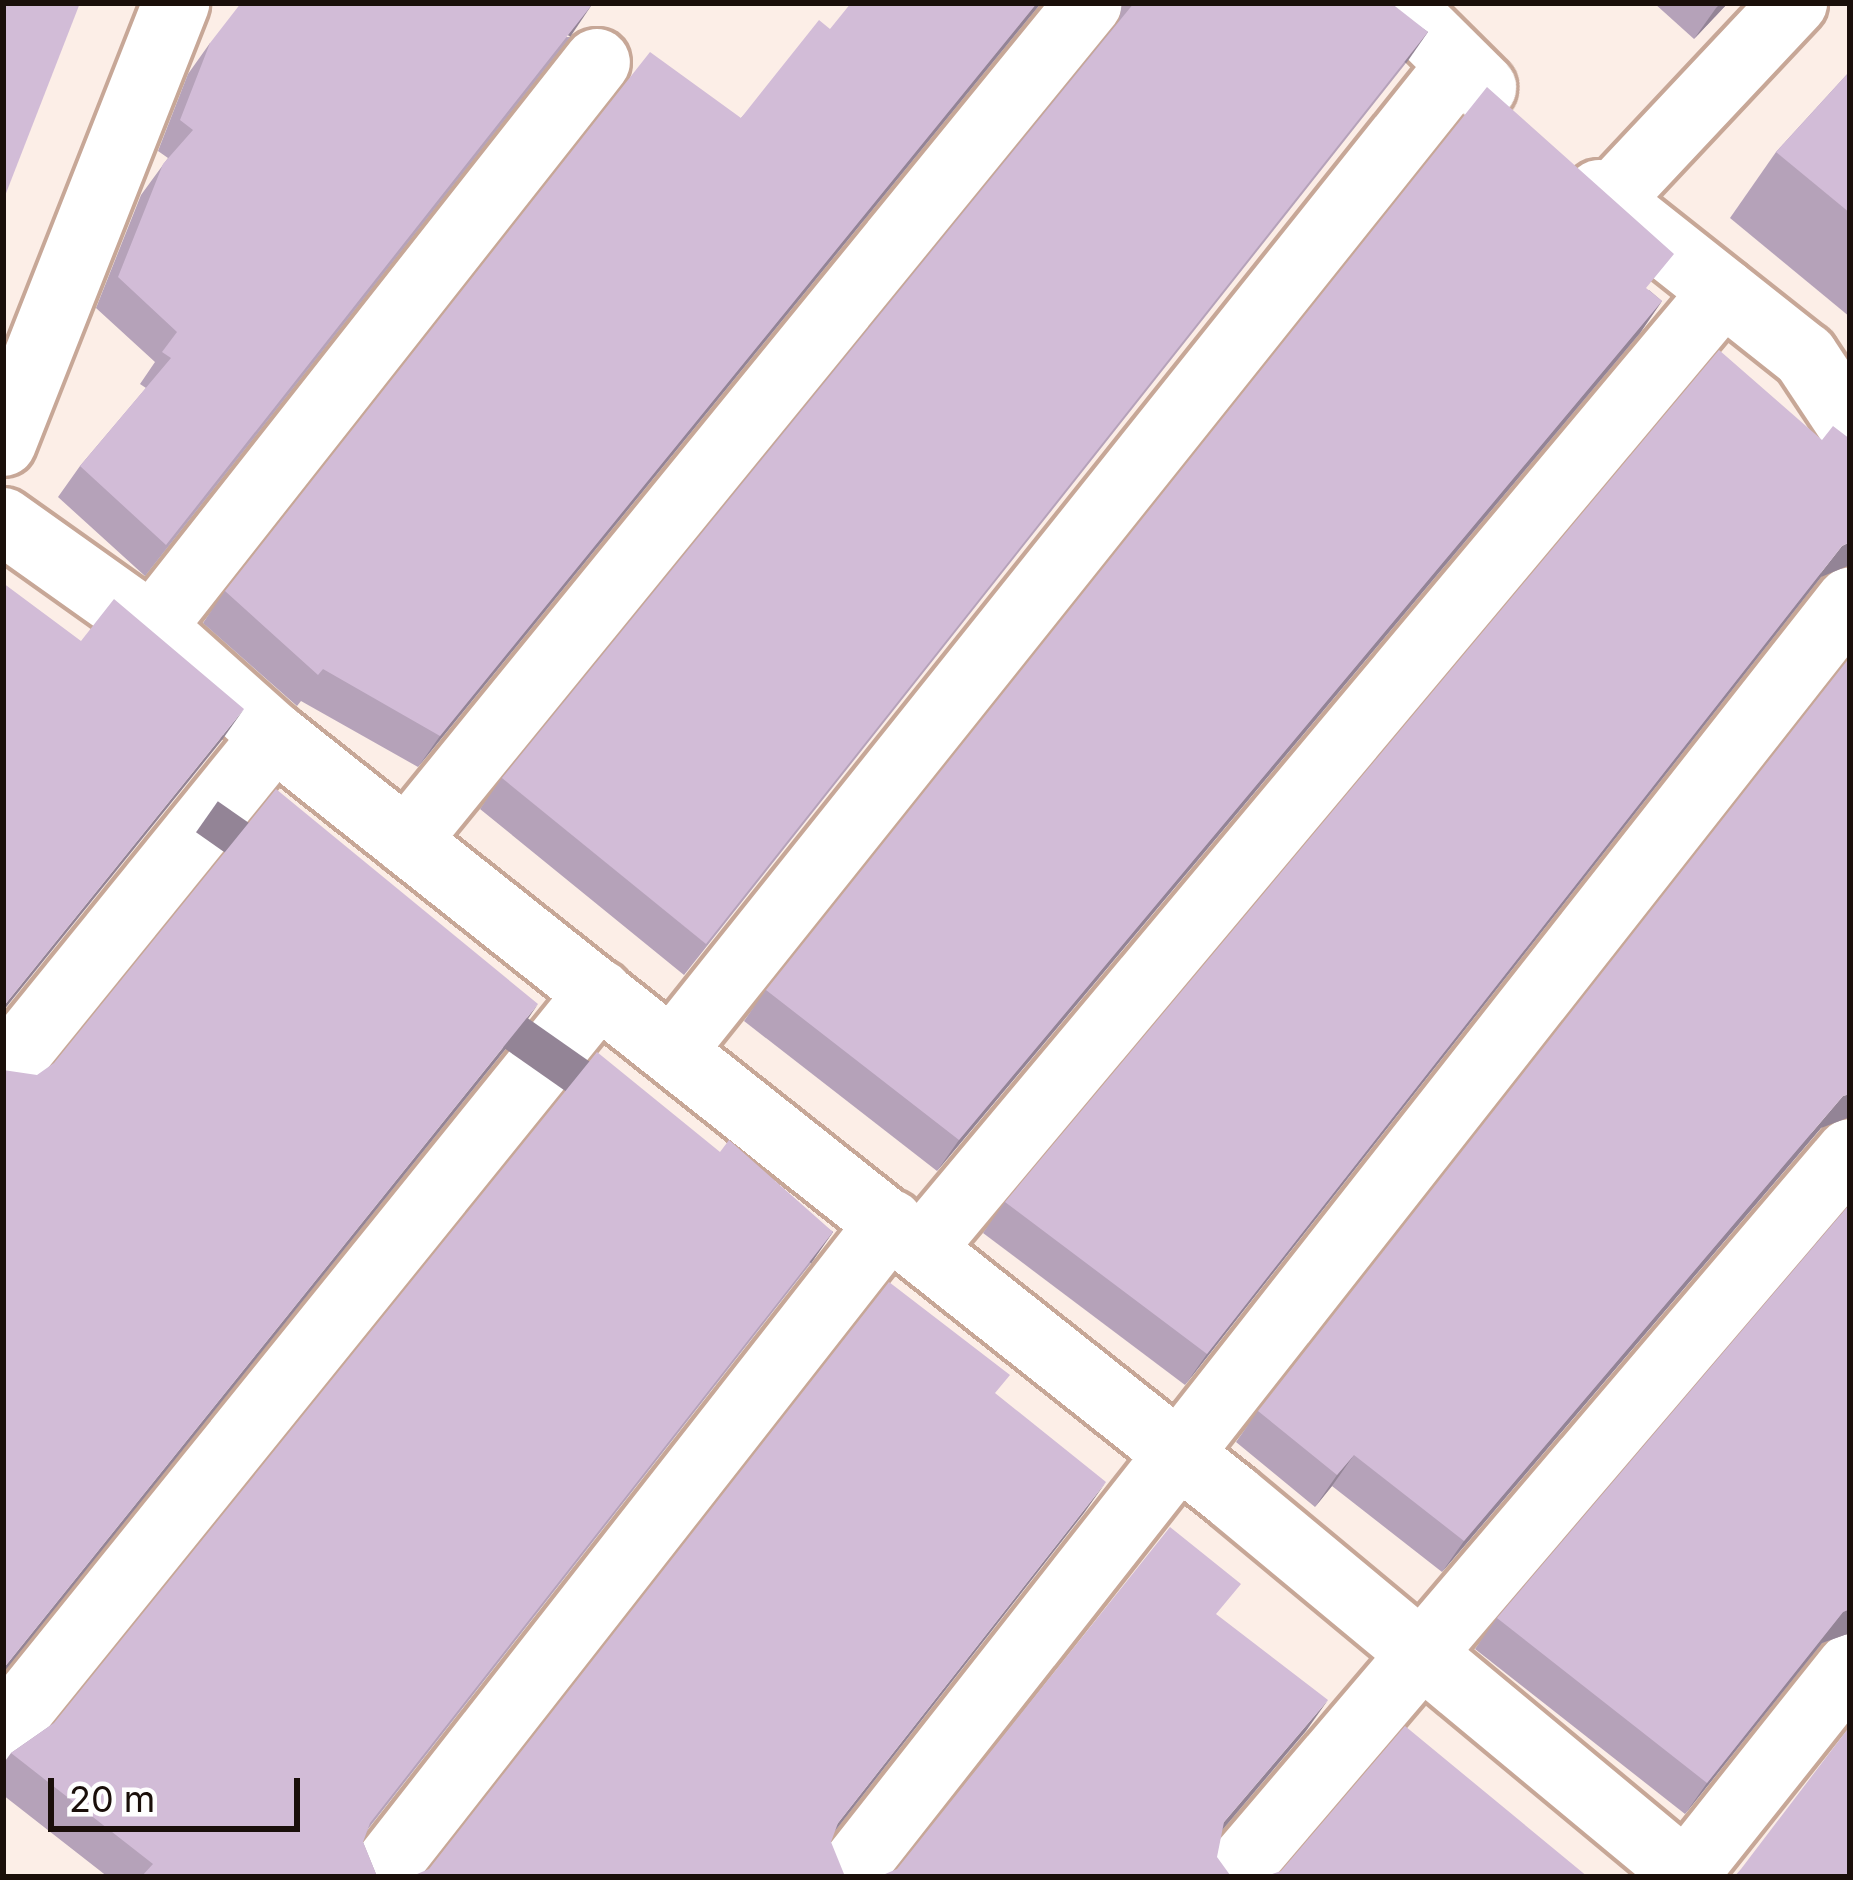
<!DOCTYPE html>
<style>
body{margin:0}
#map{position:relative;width:1853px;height:1880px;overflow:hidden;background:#fceee7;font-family:Inter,sans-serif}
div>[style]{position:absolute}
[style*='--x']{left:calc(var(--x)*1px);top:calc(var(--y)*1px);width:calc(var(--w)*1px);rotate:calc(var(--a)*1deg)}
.roads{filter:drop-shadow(3px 0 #c7a797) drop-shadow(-3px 0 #c7a797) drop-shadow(0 3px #c7a797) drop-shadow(0 -3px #c7a797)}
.minor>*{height:66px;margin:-33px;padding:0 33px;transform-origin:33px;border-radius:33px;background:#fff}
.wall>*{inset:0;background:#b5a2b9}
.shaded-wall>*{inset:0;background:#938496;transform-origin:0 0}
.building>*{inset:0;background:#d2bcd7}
span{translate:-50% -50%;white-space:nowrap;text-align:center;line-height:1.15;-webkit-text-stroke:12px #fefefe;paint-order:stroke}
.frame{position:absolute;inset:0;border:6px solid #1a0f0a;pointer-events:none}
.scale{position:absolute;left:48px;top:1778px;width:252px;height:54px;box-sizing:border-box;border:6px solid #1a0f0a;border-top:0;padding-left:15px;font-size:36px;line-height:42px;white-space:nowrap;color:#1a0f0a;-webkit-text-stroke:9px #fefefe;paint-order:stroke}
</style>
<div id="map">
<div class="roads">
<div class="minor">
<i style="--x:1398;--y:3;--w:120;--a:44.7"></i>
<i style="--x:1599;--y:193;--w:263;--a:38.4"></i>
<i style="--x:1805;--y:356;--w:82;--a:56.5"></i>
<i style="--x:1608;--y:201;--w:272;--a:-46.8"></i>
<i style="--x:3;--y:443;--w:473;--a:-68.5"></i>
<i style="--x:3;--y:521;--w:183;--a:35.4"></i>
<i style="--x:152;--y:627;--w:164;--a:41.8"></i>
<i style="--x:274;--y:736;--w:1224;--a:38.43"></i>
<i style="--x:1233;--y:1497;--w:594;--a:39.74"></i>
<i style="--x:152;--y:627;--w:719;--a:-51.78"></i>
<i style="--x:406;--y:841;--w:1081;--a:-50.82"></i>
<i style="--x:672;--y:1051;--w:1261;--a:-51.38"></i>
<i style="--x:3;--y:1071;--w:431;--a:-51"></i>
<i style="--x:921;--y:1249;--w:1249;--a:-50.04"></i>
<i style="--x:3;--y:1731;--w:949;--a:-51.08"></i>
<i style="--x:1686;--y:1873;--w:263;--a:-51.5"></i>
<i style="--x:378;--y:1877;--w:831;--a:-51.94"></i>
<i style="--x:846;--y:1877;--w:1624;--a:-51.82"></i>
<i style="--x:1231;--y:1877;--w:953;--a:-49.51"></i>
</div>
</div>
<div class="wall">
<i style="clip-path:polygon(1041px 3px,418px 767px,301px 701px,297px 706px,203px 623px,225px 591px,741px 118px,830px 29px)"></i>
<i style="clip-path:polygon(1122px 3px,1391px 3px,1406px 63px,684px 975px,480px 809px,502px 778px,1119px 21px)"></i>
<i style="clip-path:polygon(1654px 3px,1728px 3px,1694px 39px)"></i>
<i style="clip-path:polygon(570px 37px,145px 576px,58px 497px,80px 466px,146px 388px,140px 384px,155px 362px,96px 308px,141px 195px,168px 158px,158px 151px,188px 74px,210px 43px)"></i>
<i style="clip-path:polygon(1850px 71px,1850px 317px,1730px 218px,1776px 152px)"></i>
<i style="clip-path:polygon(1649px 290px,1662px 301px,1640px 333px,937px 1171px,744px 1021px,766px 990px)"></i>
<i style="clip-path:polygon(1822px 440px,1821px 577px,1185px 1385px,983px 1233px,1005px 1202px)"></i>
<i style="clip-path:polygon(1821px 1128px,1442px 1572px,1332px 1486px,1315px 1507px,1236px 1442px,1258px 1411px)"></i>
<i style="clip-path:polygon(720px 1152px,833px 1232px,811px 1263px,368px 1829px,363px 1842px,376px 1874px,382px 1877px,108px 1877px,3px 1795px,3px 1764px,11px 1753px,54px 1723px)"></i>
<i style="clip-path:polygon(1850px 1204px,1850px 1633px,1822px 1643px,1685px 1814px,1475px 1649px,1497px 1618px)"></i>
</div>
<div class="shaded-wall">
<i style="clip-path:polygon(1037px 3px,1041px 3px,418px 767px,440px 736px)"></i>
<i style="clip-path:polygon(1721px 3px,1728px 3px,1694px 39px,1716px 8px)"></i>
<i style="left:591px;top:6px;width:37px;height:686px;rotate:124deg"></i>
<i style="left:1428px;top:32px;width:38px;height:1163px;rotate:125deg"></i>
<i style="clip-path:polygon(1662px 301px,1640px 333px,937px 1171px,959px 1140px)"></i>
<i style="clip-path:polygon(1850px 542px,1850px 565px,1821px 577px,1185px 1385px,1207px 1354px,1842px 546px)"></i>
<i style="clip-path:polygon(244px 709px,222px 740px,3px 1011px,3px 1007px)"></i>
<i style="clip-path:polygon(538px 1004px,517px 1035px,3px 1673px,3px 1669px)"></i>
<i style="clip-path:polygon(1850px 1094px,1850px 1117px,1821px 1128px,1442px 1572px,1464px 1541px,1843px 1096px)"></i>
<i style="left:833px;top:1232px;width:38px;height:751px;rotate:125deg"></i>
<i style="clip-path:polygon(1354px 1455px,1332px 1486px,1315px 1507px,1337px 1475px)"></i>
<i style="clip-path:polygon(1106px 1482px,1084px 1513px,817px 1854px,838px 1823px)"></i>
<i style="clip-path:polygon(1850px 1609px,1850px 1633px,1822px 1643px,1685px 1814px,1707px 1783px,1843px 1612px)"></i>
<i style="clip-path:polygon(1328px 1700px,1306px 1731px,1202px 1854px,1224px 1822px)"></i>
</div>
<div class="building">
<i style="clip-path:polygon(3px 3px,80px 3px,3px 201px)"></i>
<i style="clip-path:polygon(241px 3px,588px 3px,591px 6px,166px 545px,80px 466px,171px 358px,162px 352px,177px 332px,118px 277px,163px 164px,193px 130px,180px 120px,210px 43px)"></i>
<i style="clip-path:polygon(851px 3px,1037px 3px,440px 736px,323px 669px,318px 675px,225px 591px,650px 52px,741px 118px,819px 20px,830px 29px)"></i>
<i style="clip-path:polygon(1134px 3px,1391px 3px,1428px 32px,706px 944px,502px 778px)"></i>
<i style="clip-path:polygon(1850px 71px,1850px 213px,1776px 152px)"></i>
<i style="clip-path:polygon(1487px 87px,1674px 254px,1646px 288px,1662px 301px,959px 1140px,766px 990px)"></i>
<i style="clip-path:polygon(1719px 350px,1822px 440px,1833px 426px,1850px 439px,1850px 542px,1842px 546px,1207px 1354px,1005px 1202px)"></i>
<i style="clip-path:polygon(3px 583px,81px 641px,114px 599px,244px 709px,3px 1007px)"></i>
<i style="clip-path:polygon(1850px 657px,1850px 1094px,1843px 1096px,1464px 1541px,1354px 1455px,1337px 1475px,1258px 1411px)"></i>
<i style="clip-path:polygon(276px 789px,538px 1004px,3px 1669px,3px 1070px,37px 1075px,54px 1063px)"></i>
<i style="clip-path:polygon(597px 1052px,720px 1152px,729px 1140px,833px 1232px,370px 1823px,363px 1842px,376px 1874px,382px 1877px,141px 1877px,153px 1864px,11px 1753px,54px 1723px)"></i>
<i style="clip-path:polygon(1850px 1204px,1850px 1609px,1843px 1612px,1707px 1783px,1497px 1618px)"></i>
<i style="clip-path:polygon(889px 1282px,1010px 1375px,995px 1393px,1106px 1482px,838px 1823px,831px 1842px,844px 1874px,850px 1877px,410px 1877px,429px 1869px)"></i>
<i style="clip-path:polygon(1170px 1527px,1241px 1584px,1216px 1614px,1328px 1700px,1224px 1822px,1217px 1857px,1230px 1875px,1234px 1877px,878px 1877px,897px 1869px)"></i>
<i style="clip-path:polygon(1405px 1726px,1588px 1877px,1263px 1877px,1281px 1871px)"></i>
<i style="clip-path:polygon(1850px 1726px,1850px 1877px,1734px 1877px,1741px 1869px)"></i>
</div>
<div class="frame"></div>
<div class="scale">20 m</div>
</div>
